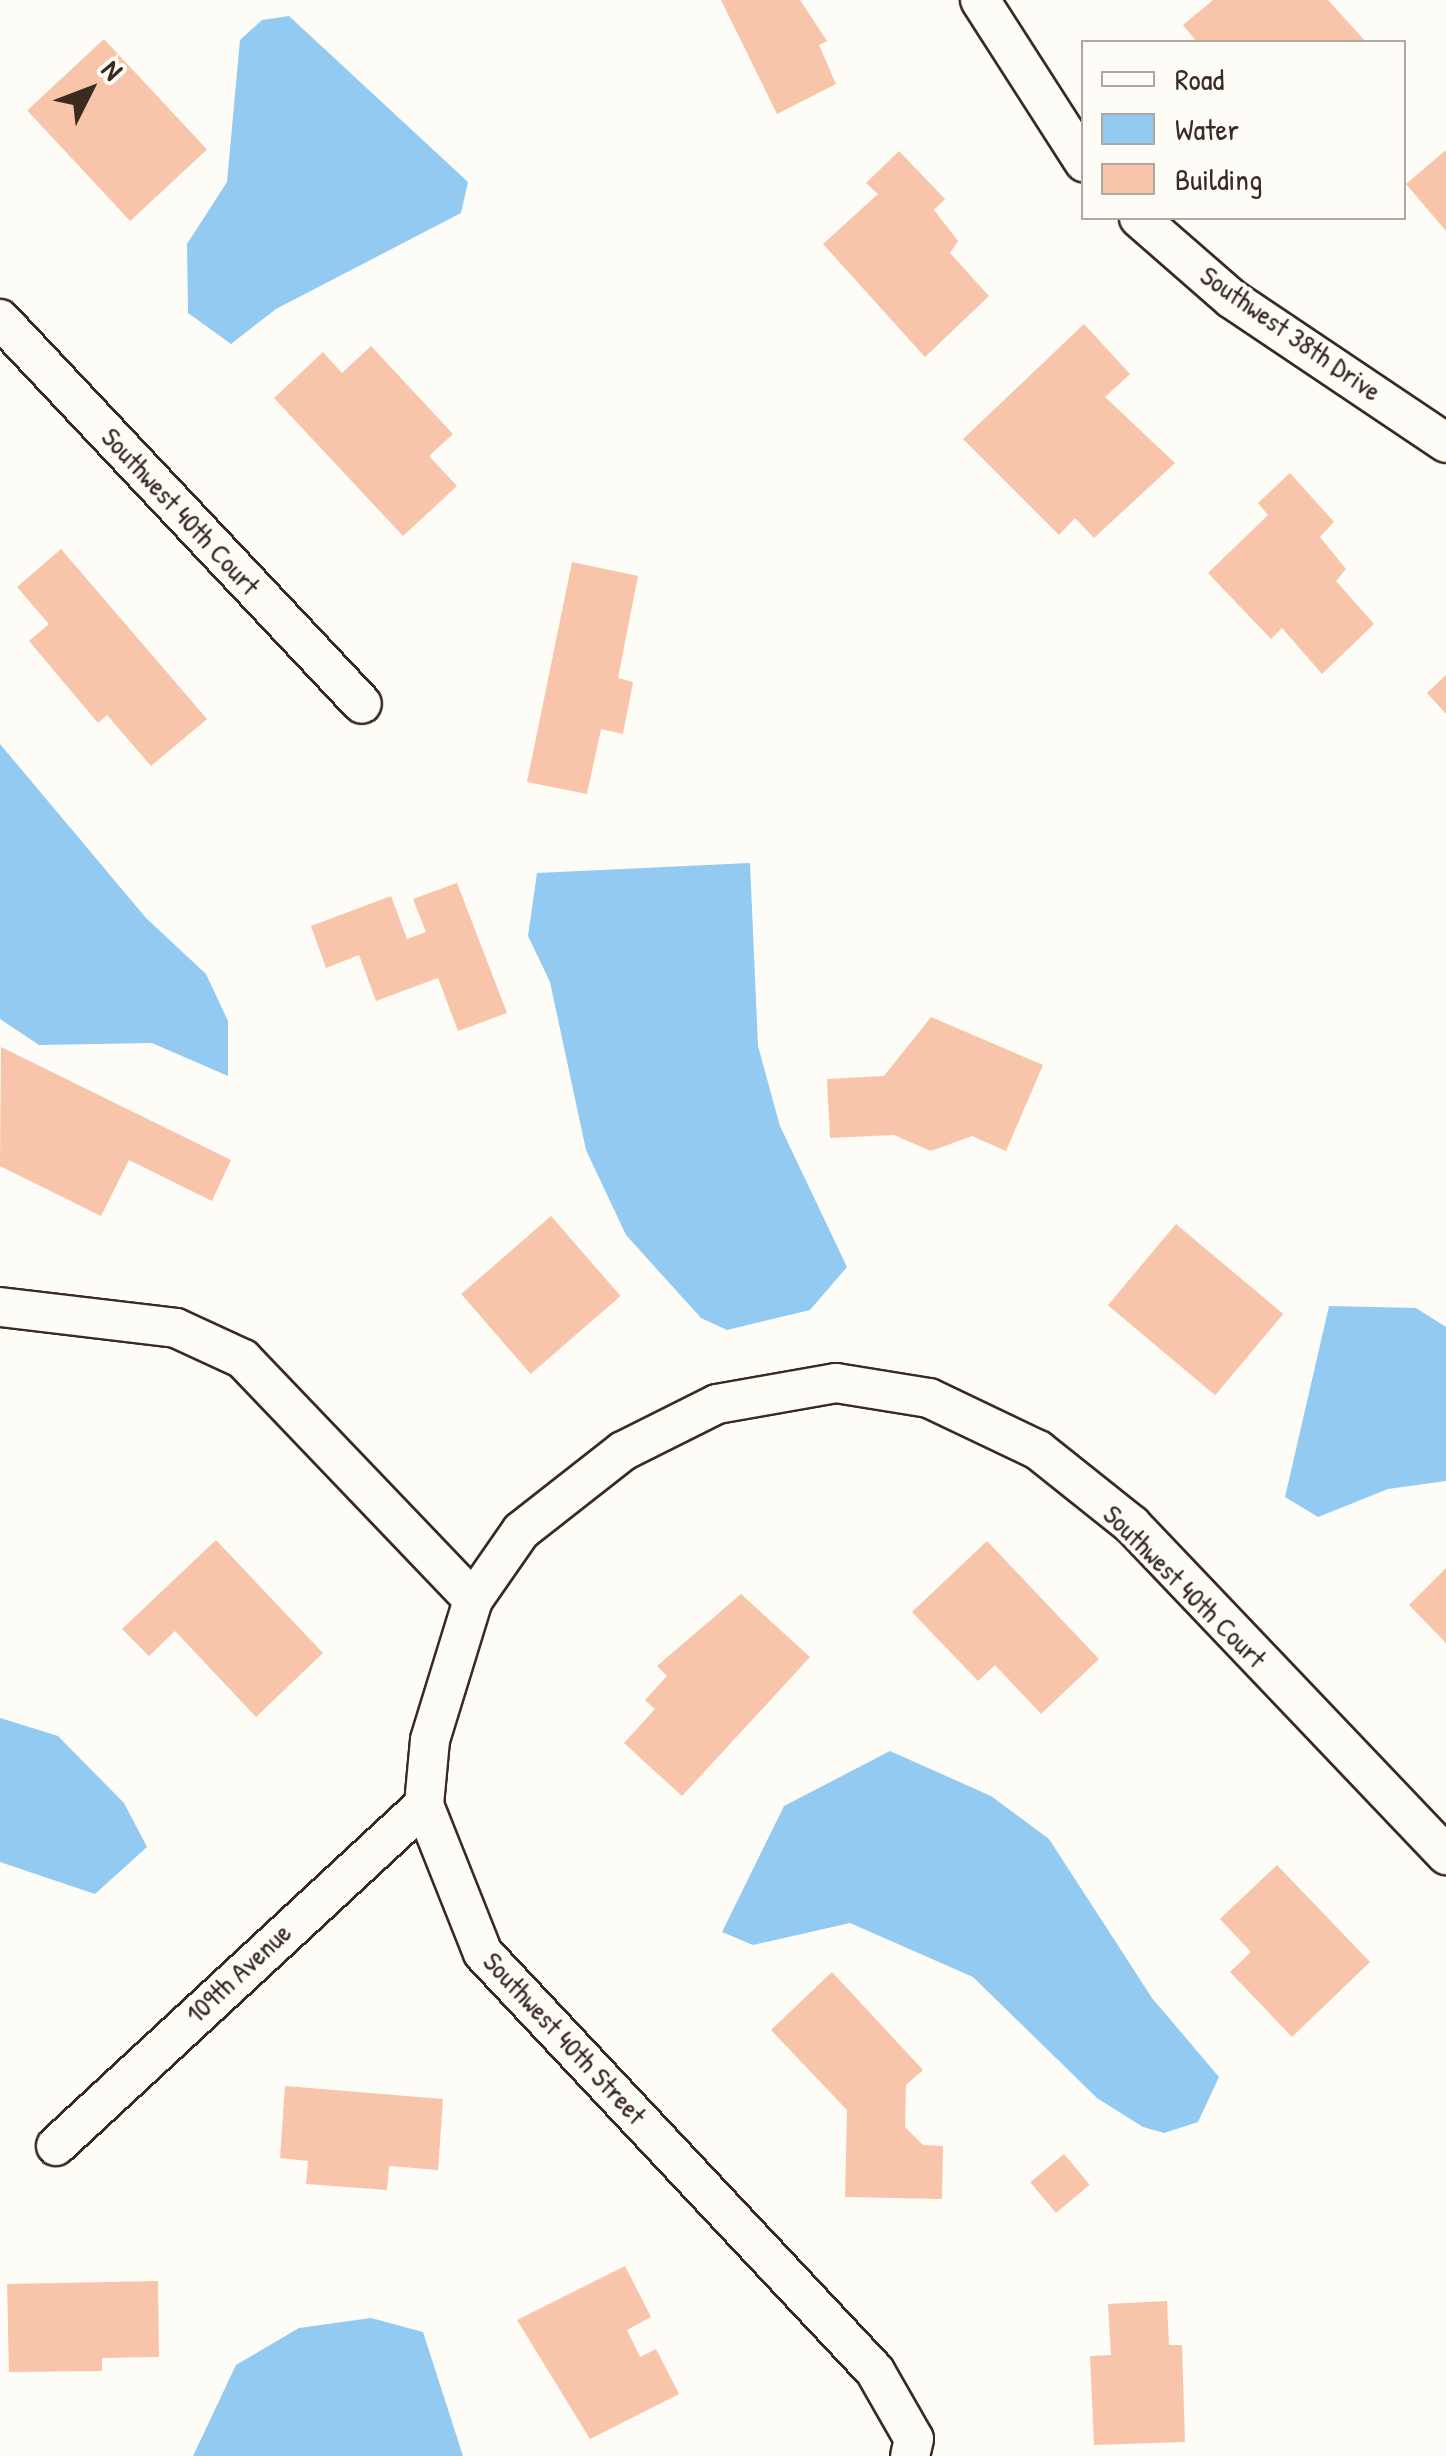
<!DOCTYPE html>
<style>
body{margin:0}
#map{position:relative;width:1446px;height:2456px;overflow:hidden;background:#fdfcf7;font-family:"Patrick Hand",sans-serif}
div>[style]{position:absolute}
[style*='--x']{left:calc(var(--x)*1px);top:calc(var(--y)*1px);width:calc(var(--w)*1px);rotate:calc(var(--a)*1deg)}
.water>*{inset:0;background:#92caf1}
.building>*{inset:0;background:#f9c5aa;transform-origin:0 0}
.roads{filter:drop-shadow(2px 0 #3b2a1e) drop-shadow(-2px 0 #3b2a1e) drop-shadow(0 2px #3b2a1e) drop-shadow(0 -2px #3b2a1e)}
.street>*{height:38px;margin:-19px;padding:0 19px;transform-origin:19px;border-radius:19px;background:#fdfcf7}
span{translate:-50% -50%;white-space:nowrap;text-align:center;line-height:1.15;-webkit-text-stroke:8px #fdfcf7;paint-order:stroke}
.street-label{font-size:28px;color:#3b2a1e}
.legend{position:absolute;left:1081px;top:40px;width:325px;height:180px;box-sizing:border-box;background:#fdfcf7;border:2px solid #afa8a0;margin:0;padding:12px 18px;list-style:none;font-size:30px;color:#3b2a1e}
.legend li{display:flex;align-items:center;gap:20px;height:50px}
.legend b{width:50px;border:2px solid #afa8a0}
.north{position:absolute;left:40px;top:40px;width:100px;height:100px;-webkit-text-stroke:8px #fdfcf7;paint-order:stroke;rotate:48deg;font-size:28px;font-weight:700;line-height:40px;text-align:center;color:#3b2a1e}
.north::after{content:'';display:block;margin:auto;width:35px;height:45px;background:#3b2a1e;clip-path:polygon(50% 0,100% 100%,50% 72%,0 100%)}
</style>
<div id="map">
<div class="water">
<i style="clip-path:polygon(289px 16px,468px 182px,461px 213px,276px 309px,231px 344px,188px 313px,187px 244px,227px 182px,240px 40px,262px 20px)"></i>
<i style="clip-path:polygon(0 744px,146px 918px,206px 974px,228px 1021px,228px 1076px,152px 1043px,39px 1045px,0 1019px)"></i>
<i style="clip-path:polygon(750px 863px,758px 1046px,780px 1126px,847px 1267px,810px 1310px,727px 1330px,701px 1318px,626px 1235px,586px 1150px,550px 982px,528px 936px,537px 873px)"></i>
<i style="clip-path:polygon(1329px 1306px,1416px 1308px,1446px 1327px,1446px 1481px,1388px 1489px,1318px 1517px,1285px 1497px)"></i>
<i style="clip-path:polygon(0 1718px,58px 1736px,124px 1803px,147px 1847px,95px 1894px,0 1862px)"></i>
<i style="clip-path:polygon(890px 1751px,991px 1796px,1049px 1839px,1152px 1998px,1219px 2077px,1198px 2122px,1164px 2133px,1143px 2127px,1097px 2098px,973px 1977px,850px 1923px,753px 1945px,722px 1932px,784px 1806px)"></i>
<i style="clip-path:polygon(371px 2318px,423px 2332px,463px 2456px,193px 2456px,236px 2365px,299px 2328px)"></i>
</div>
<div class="building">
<i style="clip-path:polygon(721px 0,800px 0,827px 41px,819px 45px,836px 84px,777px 114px)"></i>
<i style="clip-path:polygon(1213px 0,1328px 0,1366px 42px,1197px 42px,1183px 25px)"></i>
<i style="left:104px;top:39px;width:151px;height:105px;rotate:47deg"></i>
<i style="clip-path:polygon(1446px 150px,1446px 231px,1406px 184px)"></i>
<i style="clip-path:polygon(899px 151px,945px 199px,934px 210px,958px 241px,950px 253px,989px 296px,925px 357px,823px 244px,878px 194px,866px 183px)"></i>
<i style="clip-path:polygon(1084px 324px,1130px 374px,1105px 397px,1175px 463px,1094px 538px,1075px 518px,1059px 535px,963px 439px)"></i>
<i style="clip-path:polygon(371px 346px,453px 434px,429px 456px,457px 486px,403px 536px,274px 398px,323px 352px,342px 373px)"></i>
<i style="clip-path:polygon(1290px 473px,1334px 522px,1320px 537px,1346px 569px,1336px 581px,1374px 624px,1322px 674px,1282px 628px,1271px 639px,1208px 573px,1268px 515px,1258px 503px)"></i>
<i style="clip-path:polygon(61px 549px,207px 719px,151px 766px,107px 715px,98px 723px,29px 641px,49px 624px,17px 587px)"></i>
<i style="clip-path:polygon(572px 562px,638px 576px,618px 678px,633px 682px,623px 734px,601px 729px,587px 794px,527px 782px)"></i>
<i style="clip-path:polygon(1446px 675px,1446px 714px,1427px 693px)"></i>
<i style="clip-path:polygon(457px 883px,507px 1013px,458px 1031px,438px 978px,376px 1001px,359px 955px,326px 968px,311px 926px,391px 896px,407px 939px,426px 932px,413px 899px)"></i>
<i style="clip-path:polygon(931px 1017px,1043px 1065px,1006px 1151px,972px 1136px,931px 1151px,894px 1135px,830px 1138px,827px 1079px,884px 1076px)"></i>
<i style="clip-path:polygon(1px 1047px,231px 1160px,212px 1201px,129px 1160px,101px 1216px,0 1166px)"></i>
<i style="left:551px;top:1216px;width:106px;height:119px;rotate:49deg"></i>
<i style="left:1176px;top:1224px;width:140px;height:106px;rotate:40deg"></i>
<i style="clip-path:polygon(216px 1540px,323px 1653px,256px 1717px,175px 1631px,149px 1656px,122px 1629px)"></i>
<i style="clip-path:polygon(987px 1541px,1099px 1659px,1041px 1714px,995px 1665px,978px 1681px,912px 1612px)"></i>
<i style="clip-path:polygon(1446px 1568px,1446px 1643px,1409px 1605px)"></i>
<i style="clip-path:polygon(741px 1594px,810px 1657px,682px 1796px,624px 1743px,655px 1709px,645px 1700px,667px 1676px,657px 1666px)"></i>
<i style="clip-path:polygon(1277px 1865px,1370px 1962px,1292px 2037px,1230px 1972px,1251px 1952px,1220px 1919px)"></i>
<i style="clip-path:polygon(832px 1972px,923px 2070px,906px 2085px,905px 2127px,923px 2145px,943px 2146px,942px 2199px,845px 2197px,847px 2110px,771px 2030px)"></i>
<i style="clip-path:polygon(285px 2086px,443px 2099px,438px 2170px,389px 2166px,387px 2190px,306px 2184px,308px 2161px,280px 2158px)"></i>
<i style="left:1064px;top:2154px;width:40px;height:44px;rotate:50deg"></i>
<i style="clip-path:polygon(625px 2266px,651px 2317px,627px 2330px,640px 2357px,656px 2349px,679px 2394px,590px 2439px,517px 2320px)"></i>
<i style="clip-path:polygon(158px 2281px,159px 2357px,102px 2358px,102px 2371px,9px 2372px,7px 2284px)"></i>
<i style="clip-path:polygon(1167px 2301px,1169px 2345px,1182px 2345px,1185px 2442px,1094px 2445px,1090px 2356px,1111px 2355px,1108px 2304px)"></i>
</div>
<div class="roads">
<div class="street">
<i style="--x:980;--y:0;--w:193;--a:57.3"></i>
<i style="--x:1139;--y:218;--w:123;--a:41.1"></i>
<i style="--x:1232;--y:299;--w:258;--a:33.9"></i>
<i style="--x:0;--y:319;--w:528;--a:46.76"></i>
<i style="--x:0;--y:1307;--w:177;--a:6.8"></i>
<i style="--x:176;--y:1328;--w:74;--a:24.8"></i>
<i style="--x:243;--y:1359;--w:333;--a:46.3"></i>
<i style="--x:473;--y:1600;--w:146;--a:107.1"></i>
<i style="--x:430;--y:1740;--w:65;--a:95.3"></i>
<i style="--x:424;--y:1805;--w:159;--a:68.3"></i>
<i style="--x:483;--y:1953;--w:573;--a:46.84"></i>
<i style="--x:875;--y:2371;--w:78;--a:60.2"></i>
<i style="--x:914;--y:2439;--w:17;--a:103"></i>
<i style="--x:473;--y:1600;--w:84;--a:-55.2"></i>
<i style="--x:521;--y:1531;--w:130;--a:-38.1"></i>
<i style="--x:623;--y:1451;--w:105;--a:-26.6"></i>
<i style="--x:717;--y:1404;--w:121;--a:-10"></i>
<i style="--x:836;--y:1383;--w:94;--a:9.2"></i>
<i style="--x:929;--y:1398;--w:121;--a:25.5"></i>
<i style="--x:1038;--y:1450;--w:120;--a:38.6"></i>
<i style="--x:1132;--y:1525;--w:456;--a:46.4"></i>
<i style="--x:56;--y:2146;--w:502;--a:-42.82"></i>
</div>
</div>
<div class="street-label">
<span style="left:1291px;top:333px;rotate:35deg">Southwest 38th Drive</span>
<span style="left:181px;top:511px;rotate:47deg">Southwest 40th Court</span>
<span style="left:1185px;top:1586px;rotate:45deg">Southwest 40th Court</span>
<span style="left:238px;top:1973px;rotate:-43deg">109th Avenue</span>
<span style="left:565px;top:2038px;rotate:47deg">Southwest 40th Street</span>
</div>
<ul class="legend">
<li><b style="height:12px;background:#fdfcf7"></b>Road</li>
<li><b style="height:28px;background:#92caf1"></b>Water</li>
<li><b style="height:28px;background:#f9c5aa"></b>Building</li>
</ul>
<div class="north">N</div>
</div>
